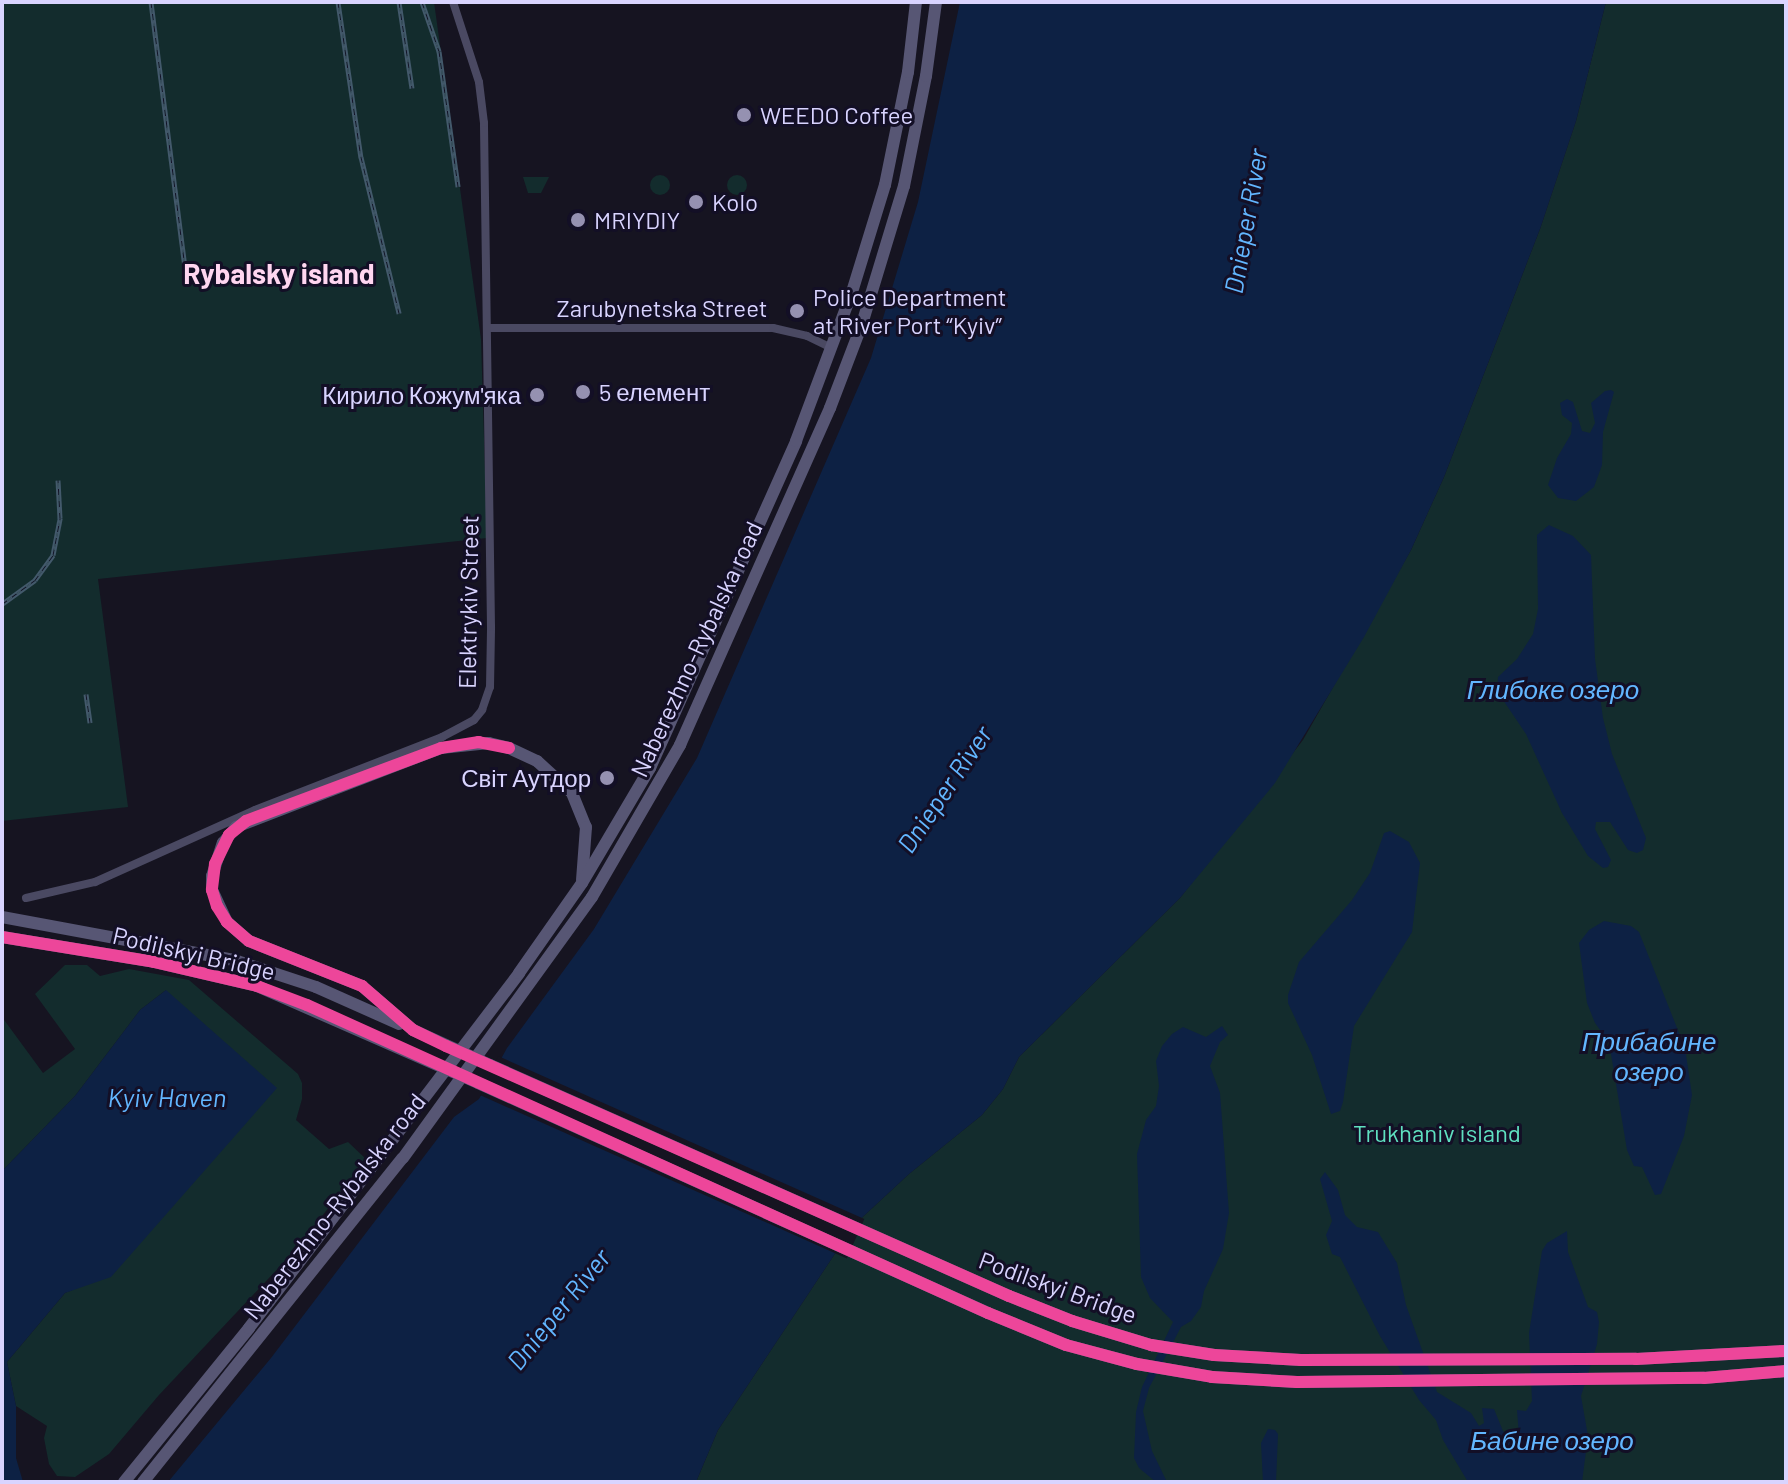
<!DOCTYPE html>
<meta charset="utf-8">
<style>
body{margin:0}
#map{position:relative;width:1788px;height:1484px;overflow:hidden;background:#161421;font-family:Barlow,sans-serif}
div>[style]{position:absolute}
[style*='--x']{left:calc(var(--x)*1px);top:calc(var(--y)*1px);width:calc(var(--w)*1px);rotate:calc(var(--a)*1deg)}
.green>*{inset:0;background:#132c2d}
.round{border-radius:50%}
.water>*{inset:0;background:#0d2144}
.pier>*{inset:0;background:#161421;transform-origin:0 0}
.street>*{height:8px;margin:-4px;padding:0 4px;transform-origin:4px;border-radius:4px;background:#4a4962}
.secondary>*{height:12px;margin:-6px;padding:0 6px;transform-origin:6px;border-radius:6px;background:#575674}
.rail>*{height:5px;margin-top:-2.5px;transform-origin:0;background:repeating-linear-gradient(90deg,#130f26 0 6px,#43596b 0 12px);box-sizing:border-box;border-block:2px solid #43596b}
.secondary-bridge>*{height:12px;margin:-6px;padding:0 6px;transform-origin:6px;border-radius:6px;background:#575674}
.cycleway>*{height:12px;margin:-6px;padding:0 6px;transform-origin:6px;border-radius:6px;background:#ed469a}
.dots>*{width:22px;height:22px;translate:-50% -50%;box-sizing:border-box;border:4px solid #130f26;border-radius:50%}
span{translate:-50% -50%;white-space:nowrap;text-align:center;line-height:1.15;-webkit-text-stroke:6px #130f26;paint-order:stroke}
.poi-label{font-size:24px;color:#d9d4ff}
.left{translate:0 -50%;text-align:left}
.right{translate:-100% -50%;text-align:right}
.street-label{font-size:24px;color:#d9d4ff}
.park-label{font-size:24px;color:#5fe0c0}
.water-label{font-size:26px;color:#62b6ff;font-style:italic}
.quarter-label{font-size:28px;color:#ffd6f0;font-weight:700}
.frame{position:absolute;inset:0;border:4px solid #d9d4ff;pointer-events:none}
</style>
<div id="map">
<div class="green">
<i style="clip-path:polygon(2px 2px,434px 2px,481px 339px,487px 538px,98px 579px,128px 807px,2px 821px)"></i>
<i style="clip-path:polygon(1606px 2px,1786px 2px,1786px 1482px,696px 1482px,718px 1430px,854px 1225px,909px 1174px,982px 1115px,1003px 1089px,1019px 1057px,1180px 898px,1303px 740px,1411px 550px,1444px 477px,1540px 229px,1576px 121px)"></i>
<i class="round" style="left:727px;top:175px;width:20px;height:20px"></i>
<i class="round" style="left:650px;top:175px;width:20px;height:20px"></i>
<i style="clip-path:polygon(523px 177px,549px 177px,541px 193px,528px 193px)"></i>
<i style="clip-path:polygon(65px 965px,87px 965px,100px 976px,129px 969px,189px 980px,298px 1074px,302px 1083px,302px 1099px,296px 1120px,329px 1149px,348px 1142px,366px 1159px,299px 1246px,159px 1395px,109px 1454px,75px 1477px,57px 1476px,49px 1464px,44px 1438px,47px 1426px,16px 1406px,7px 1362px,65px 1293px,79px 1287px,166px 990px,140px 1010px,75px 1096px,2px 1171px,2px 1017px,43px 1073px,75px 1049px,35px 994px)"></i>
</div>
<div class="water">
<i style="clip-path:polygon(960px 2px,1606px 2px,1576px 121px,1540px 229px,1444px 477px,1411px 550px,1364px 637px,1275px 783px,1180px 898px,1019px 1057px,1003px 1089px,982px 1115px,909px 1174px,854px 1225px,718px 1430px,696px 1482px,168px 1482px,271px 1358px,454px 1117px,479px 1099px,507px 1048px,594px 929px,697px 758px,871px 358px,918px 202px)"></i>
<i style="clip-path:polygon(1611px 390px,1614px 392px,1603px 432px,1602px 465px,1594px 487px,1576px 501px,1558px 498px,1548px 485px,1557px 458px,1571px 434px,1572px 423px,1562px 415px,1560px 403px,1567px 399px,1573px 402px,1582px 431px,1590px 433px,1595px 423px,1591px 403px,1605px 391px)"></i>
<i style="clip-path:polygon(1549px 525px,1573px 536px,1591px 555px,1595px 659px,1603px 718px,1612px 754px,1646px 838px,1643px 850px,1637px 853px,1628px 850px,1610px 822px,1596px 822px,1595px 829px,1611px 860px,1608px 867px,1603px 868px,1588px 856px,1562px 813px,1526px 734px,1497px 691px,1498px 677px,1517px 659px,1533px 634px,1538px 609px,1537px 535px)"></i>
<i style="clip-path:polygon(1390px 831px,1409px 842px,1420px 863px,1412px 932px,1354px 1026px,1343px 1102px,1340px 1111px,1331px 1114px,1312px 1055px,1288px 1003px,1288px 995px,1299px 962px,1352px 900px,1370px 873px,1384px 833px)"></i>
<i style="clip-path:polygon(1604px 921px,1631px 926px,1639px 932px,1685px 1048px,1692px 1095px,1684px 1136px,1661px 1194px,1655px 1195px,1642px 1167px,1634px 1166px,1627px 1150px,1609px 1042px,1595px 1023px,1587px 1003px,1579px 943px,1589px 930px)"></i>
<i style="clip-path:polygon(166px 990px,277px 1088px,111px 1277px,65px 1293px,7px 1362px,16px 1406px,16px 1458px,23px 1482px,2px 1482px,2px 1171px,75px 1096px,140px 1010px)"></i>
<i style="clip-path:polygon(1222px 1026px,1228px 1035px,1220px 1042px,1210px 1066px,1220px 1093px,1229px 1213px,1223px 1249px,1204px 1291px,1201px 1307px,1191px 1321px,1181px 1327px,1149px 1388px,1143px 1411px,1152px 1451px,1167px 1482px,1156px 1482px,1139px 1468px,1134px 1458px,1136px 1412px,1142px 1387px,1173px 1322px,1150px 1298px,1141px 1277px,1137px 1154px,1146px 1120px,1156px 1106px,1159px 1086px,1156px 1061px,1162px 1046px,1172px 1034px,1183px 1027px,1206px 1037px)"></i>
<i style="clip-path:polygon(1325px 1172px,1338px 1190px,1345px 1215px,1357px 1227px,1378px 1232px,1397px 1263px,1406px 1305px,1437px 1392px,1471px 1413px,1479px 1426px,1484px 1423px,1482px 1408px,1494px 1409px,1503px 1431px,1515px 1439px,1519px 1436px,1517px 1410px,1526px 1411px,1532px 1401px,1529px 1333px,1542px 1251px,1547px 1243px,1567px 1231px,1568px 1252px,1588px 1307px,1597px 1312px,1599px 1322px,1597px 1344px,1581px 1396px,1588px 1436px,1582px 1482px,1468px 1482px,1443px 1440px,1436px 1420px,1419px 1400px,1380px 1336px,1340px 1257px,1332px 1254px,1326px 1235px,1332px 1221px,1320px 1179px)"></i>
<i style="clip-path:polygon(1268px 1429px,1275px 1430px,1278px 1434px,1276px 1482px,1263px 1482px,1261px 1443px)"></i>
</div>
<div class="pier">
<i style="left:498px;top:1056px;width:401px;height:43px;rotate:24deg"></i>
</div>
<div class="street">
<i style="--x:488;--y:328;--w:285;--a:0"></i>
<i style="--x:773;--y:328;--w:35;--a:13"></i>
<i style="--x:807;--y:336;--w:28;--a:26"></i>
<i style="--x:26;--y:898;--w:71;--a:-13.1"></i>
<i style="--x:95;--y:882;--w:175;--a:-24.2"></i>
<i style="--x:255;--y:810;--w:201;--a:-21.3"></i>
<i style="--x:442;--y:737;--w:36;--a:-28"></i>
<i style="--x:474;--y:720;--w:13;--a:-51"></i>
<i style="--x:482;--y:710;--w:24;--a:-71"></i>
<i style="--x:490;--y:687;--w:60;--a:-89"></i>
<i style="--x:491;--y:627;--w:504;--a:-90.8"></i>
<i style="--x:484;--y:123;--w:41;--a:-97"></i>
<i style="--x:479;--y:82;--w:84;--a:-108"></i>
</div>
<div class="secondary">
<i style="--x:2;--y:917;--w:236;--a:10.5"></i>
<i style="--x:234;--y:960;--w:86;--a:18.2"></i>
<i style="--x:316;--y:987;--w:91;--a:24"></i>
<i style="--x:413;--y:1030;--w:67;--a:-139.2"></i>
<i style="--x:362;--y:986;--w:122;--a:-158.3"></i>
<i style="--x:249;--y:941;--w:29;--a:-139"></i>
<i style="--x:227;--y:922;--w:35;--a:-115"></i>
<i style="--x:212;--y:890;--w:14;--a:-90"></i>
<i style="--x:212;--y:876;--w:35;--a:-72"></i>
<i style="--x:223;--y:843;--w:21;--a:-51"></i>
<i style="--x:236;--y:827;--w:220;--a:-21.1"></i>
<i style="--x:441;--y:748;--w:48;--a:-5.9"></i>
<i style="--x:489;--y:743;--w:21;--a:14"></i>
<i style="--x:509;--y:748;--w:31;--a:25"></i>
<i style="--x:537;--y:761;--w:47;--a:42.4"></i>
<i style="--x:572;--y:793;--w:37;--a:68"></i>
<i style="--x:586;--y:827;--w:53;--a:94.3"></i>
<i style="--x:490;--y:1065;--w:568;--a:23.99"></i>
<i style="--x:1009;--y:1296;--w:68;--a:21.6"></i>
<i style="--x:1072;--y:1321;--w:83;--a:16.9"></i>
<i style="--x:1151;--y:1345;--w:64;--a:9"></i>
<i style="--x:1214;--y:1355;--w:87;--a:3.3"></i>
<i style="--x:1301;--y:1360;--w:335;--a:-0.2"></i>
<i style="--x:1636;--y:1359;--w:150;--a:-3.1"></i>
<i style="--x:478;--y:1083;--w:559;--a:24.27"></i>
<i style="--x:988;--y:1313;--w:84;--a:22.3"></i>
<i style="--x:1066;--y:1345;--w:73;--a:15"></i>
<i style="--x:1137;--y:1364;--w:76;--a:9.8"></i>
<i style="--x:1212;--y:1377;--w:85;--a:3.4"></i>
<i style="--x:1297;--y:1382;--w:407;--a:-0.6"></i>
<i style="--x:1704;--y:1378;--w:82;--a:-4.9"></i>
<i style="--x:124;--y:1482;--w:198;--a:-50.9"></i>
<i style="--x:249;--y:1328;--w:446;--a:-52.7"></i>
<i style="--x:519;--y:973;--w:110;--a:-55"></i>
<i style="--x:582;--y:883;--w:134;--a:-59.4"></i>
<i style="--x:650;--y:768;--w:358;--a:-65.9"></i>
<i style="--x:796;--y:441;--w:159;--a:-69.4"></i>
<i style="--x:852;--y:292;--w:112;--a:-72.9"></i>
<i style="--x:885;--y:185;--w:115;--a:-78.5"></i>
<i style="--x:908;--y:72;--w:70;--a:-83.5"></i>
<i style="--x:143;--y:1482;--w:415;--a:-51.3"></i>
<i style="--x:403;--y:1158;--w:322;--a:-54.1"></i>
<i style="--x:592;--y:897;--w:176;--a:-59.9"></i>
<i style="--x:680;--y:745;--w:369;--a:-66"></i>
<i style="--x:830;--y:408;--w:90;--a:-69.1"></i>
<i style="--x:862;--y:324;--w:144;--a:-73.1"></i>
<i style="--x:904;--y:186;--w:112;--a:-78.7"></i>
<i style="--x:926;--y:76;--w:75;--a:-82.3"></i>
</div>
<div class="rail">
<i style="--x:151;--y:2;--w:275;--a:82.7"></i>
<i style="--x:338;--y:2;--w:157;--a:81.6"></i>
<i style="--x:361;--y:157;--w:161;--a:76.3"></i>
<i style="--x:399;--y:2;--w:87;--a:81.4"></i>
<i style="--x:422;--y:2;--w:52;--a:70.9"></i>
<i style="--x:439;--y:51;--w:137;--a:82"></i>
<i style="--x:2;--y:604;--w:41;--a:-36"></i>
<i style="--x:35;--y:580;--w:31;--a:-54"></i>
<i style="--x:53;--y:555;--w:38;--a:-79"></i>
<i style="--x:60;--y:518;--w:38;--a:-93"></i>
<i style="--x:86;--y:694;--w:29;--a:82"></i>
</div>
<div class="secondary-bridge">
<i style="--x:2;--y:937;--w:154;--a:9.3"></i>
<i style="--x:154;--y:962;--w:106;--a:13.1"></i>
<i style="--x:257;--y:986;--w:241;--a:23.7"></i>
<i style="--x:413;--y:1030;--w:85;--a:24.4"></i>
</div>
<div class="cycleway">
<i style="--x:509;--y:748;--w:31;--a:-169"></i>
<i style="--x:479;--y:742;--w:38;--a:171"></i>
<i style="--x:441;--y:748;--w:208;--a:159.5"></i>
<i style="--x:246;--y:821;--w:22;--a:141"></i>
<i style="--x:229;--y:835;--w:32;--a:116"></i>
<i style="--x:215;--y:864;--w:26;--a:97"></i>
<i style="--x:212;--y:890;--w:17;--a:73"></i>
<i style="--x:217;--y:906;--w:19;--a:58"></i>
<i style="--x:227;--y:922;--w:29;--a:41"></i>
<i style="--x:249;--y:941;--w:122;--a:21.7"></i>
<i style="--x:362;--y:986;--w:67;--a:40.8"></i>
<i style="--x:413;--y:1030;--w:37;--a:26"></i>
<i style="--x:446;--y:1046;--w:616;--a:23.94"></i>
<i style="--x:1009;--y:1296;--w:68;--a:21.6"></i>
<i style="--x:1072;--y:1321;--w:83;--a:16.9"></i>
<i style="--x:1151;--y:1345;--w:64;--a:9"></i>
<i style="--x:1214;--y:1355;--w:87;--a:3.3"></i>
<i style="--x:1301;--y:1360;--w:335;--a:-0.2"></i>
<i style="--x:1636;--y:1359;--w:150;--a:-3.1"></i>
<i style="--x:2;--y:937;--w:154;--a:9.3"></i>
<i style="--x:154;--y:962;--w:106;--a:13.1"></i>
<i style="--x:257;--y:986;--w:53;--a:20.8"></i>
<i style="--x:307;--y:1005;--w:747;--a:24.34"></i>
<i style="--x:988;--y:1313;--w:84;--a:22.3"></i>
<i style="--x:1066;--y:1345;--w:73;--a:15"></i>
<i style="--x:1137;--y:1364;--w:76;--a:9.8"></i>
<i style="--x:1212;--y:1377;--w:85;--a:3.4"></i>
<i style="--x:1297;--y:1382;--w:407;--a:-0.6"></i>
<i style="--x:1704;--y:1378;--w:82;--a:-4.9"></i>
</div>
<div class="dots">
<i style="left:744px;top:115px;background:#9591b1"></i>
<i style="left:696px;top:202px;background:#9591b1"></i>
<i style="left:578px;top:220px;background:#9591b1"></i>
<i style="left:797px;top:311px;background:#9591b1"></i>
<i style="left:583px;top:392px;background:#9591b1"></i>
<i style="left:537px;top:395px;background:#9591b1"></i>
<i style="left:607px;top:778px;background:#9591b1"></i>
</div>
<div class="poi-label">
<span class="left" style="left:760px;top:115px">WEEDO Coffee</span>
<span class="left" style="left:712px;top:202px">Kolo</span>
<span class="left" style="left:594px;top:220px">MRIYDIY</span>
<span class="left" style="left:813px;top:311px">Police Department<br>at River Port “Kyiv”</span>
<span class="left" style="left:599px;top:392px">5 елемент</span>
<span class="right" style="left:521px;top:395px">Кирило Кожум'яка</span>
<span class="right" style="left:591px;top:778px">Світ Аутдор</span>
</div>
<div class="street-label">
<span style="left:662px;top:308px">Zarubynetska Street</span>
<span style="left:468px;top:602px;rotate:-89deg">Elektrykiv Street</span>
<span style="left:696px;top:649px;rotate:-65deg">Naberezhno-Rybalska road</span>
<span style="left:194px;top:953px;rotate:13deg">Podilskyi Bridge</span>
<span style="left:334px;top:1206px;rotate:-52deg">Naberezhno-Rybalska road</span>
<span style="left:1058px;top:1287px;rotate:20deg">Podilskyi Bridge</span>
</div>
<div class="park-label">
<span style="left:1437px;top:1133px">Trukhaniv island</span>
</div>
<div class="water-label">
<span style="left:1245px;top:221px;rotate:-80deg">Dnieper River</span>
<span style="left:1553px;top:689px">Глибоке озеро</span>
<span style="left:944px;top:789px;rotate:-56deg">Dnieper River</span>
<span style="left:1649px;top:1056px">Прибабине<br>озеро</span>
<span style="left:167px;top:1097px">Kyiv Haven</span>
<span style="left:558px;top:1309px;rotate:-51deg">Dnieper River</span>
<span style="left:1552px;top:1440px">Бабине озеро</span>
</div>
<div class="quarter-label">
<span style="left:279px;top:273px">Rybalsky island</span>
</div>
<div class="frame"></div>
</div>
